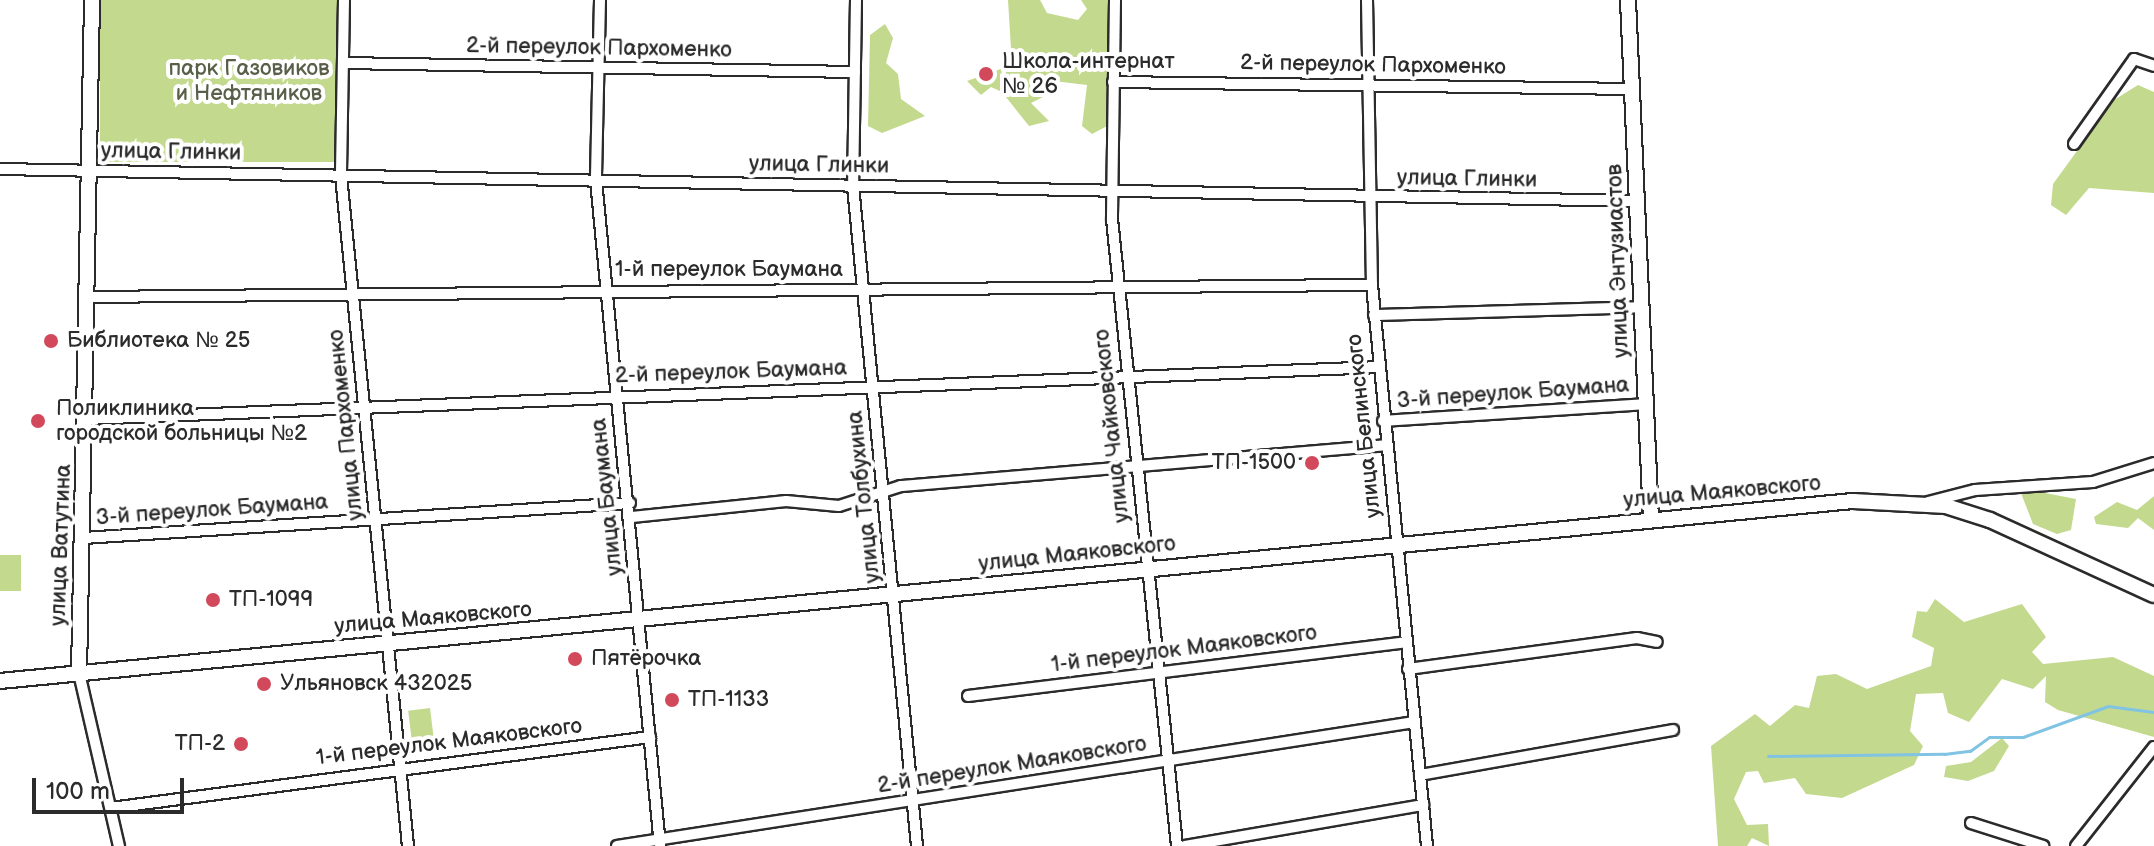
<!DOCTYPE html>
<meta charset="utf-8">
<style>
body{margin:0}
#map{position:relative;width:2154px;height:846px;overflow:hidden;background:#fff;font-family:"Balsamiq Sans",sans-serif}
div>[style]{position:absolute}
[style*='--x']{left:calc(var(--x)*1px);top:calc(var(--y)*1px);width:calc(var(--w)*1px);rotate:calc(var(--a)*1deg)}
.green>*{inset:0;background:#c3d98e;transform-origin:0 0}
.stream>*{height:3px;margin:-1.5px;padding:0 1.5px;transform-origin:1.5px;border-radius:1.5px;background:#81c3e2}
.roads{filter:drop-shadow(2px 0 #2b2b2b) drop-shadow(-2px 0 #2b2b2b) drop-shadow(0 2px #2b2b2b) drop-shadow(0 -2px #2b2b2b)}
.street>*{height:10px;margin:-5px;padding:0 5px;transform-origin:5px;border-radius:5px;background:#fff}
.secondary>*{height:14px;margin:-7px;padding:0 7px;transform-origin:7px;border-radius:7px;background:#fff}
.dots>*{width:22px;height:22px;translate:-50% -50%;box-sizing:border-box;border:4px solid #fff;border-radius:50%}
span{translate:-50% -50%;white-space:nowrap;text-align:center;line-height:1.15;-webkit-text-stroke:8px #fff;paint-order:stroke}
.street-label{font-size:22px;color:#2b2b2b}
.poi-label{font-size:22px;color:#2b2b2b}
.left{translate:0 -50%;text-align:left}
.right{translate:-100% -50%;text-align:right}
.park-label{font-size:22px;color:#595f49}
.scale{position:absolute;left:32px;top:778px;width:152px;height:36px;box-sizing:border-box;border:4px solid #2b2b2b;border-top:0;padding-left:10px;font-size:24px;line-height:28px;white-space:nowrap;color:#2b2b2b;-webkit-text-stroke:6px #fff;paint-order:stroke}
</style>
<div id="map">
<div class="green">
<i style="left:100px;top:0;width:243px;height:162px"></i>
<i style="clip-path:polygon(1008px 0,1040px 0,1047px 13px,1078px 20px,1087px 9px,1081px 0,1113px 0,1109px 125px,1092px 134px,1082px 126px,1087px 85px,1037px 79px,1045px 96px,1031px 103px,1049px 121px,1029px 126px,1002px 92px,991px 87px,981px 95px,967px 81px,1012px 65px)"></i>
<i style="clip-path:polygon(885px 24px,893px 38px,886px 63px,898px 74px,901px 99px,925px 116px,882px 133px,868px 126px,870px 35px)"></i>
<i style="clip-path:polygon(2138px 85px,2154px 92px,2154px 193px,2089px 188px,2066px 215px,2051px 205px,2053px 184px,2114px 100px)"></i>
<i style="clip-path:polygon(2019px 488px,2076px 499px,2071px 530px,2057px 534px,2033px 524px)"></i>
<i style="clip-path:polygon(2154px 496px,2154px 530px,2138px 518px,2128px 528px,2096px 524px,2094px 517px,2117px 502px,2137px 510px)"></i>
<i style="left:0;top:555px;width:21px;height:36px"></i>
<i style="clip-path:polygon(1935px 599px,1964px 622px,2022px 604px,2046px 637px,2032px 652px,2043px 664px,2113px 657px,2154px 676px,2154px 737px,2058px 710px,2045px 702px,2046px 676px,2033px 689px,2002px 679px,1969px 722px,1948px 713px,1943px 693px,1916px 694px,1910px 731px,1923px 746px,1914px 765px,1842px 798px,1806px 794px,1795px 778px,1764px 783px,1758px 771px,1746px 772px,1734px 799px,1747px 825px,1768px 824px,1769px 846px,1752px 838px,1747px 846px,1718px 846px,1711px 746px,1755px 714px,1770px 726px,1795px 705px,1809px 708px,1817px 676px,1836px 674px,1867px 689px,1931px 666px,1934px 648px,1912px 637px,1917px 611px,1927px 612px)"></i>
<i style="left:430px;top:708px;width:38px;height:22px;rotate:83deg"></i>
<i style="clip-path:polygon(2002px 738px,2009px 746px,1994px 771px,1968px 781px,1944px 777px,1946px 766px,1971px 762px)"></i>
</div>
<div class="stream">
<i style="--x:1768;--y:756;--w:176;--a:-0.7"></i>
<i style="--x:1944;--y:754;--w:26;--a:-7"></i>
<i style="--x:1970;--y:751;--w:24;--a:-36"></i>
<i style="--x:1989;--y:737;--w:34;--a:0"></i>
<i style="--x:2023;--y:737;--w:90;--a:-20"></i>
<i style="--x:2108;--y:706;--w:46;--a:7.4"></i>
</div>
<div class="roads">
<div class="street">
<i style="--x:344;--y:0;--w:176;--a:91"></i>
<i style="--x:341;--y:176;--w:673;--a:84.29"></i>
<i style="--x:600;--y:0;--w:180;--a:91.3"></i>
<i style="--x:596;--y:180;--w:669;--a:84.51"></i>
<i style="--x:856;--y:0;--w:186;--a:90.9"></i>
<i style="--x:853;--y:186;--w:663;--a:84.46"></i>
<i style="--x:1115;--y:0;--w:219;--a:90.8"></i>
<i style="--x:1112;--y:219;--w:630;--a:84.08"></i>
<i style="--x:1367;--y:0;--w:285;--a:89"></i>
<i style="--x:1372;--y:285;--w:564;--a:84.4"></i>
<i style="--x:343;--y:63;--w:512;--a:1.01"></i>
<i style="--x:1113;--y:82;--w:520;--a:0.77"></i>
<i style="--x:2074;--y:144;--w:104;--a:-54.8"></i>
<i style="--x:2134;--y:59;--w:21;--a:19"></i>
<i style="--x:0;--y:169;--w:1638;--a:1.12"></i>
<i style="--x:87;--y:297;--w:1285;--a:-0.54"></i>
<i style="--x:1374;--y:315;--w:268;--a:-1.7"></i>
<i style="--x:86;--y:419;--w:1293;--a:-2.3"></i>
<i style="--x:1383;--y:421;--w:264;--a:-3.7"></i>
<i style="--x:1928;--y:502;--w:49;--a:-14.3"></i>
<i style="--x:1975;--y:490;--w:118;--a:-3.9"></i>
<i style="--x:2093;--y:482;--w:64;--a:-17.3"></i>
<i style="--x:632;--y:517;--w:155;--a:-5.9"></i>
<i style="--x:786;--y:501;--w:53;--a:5.4"></i>
<i style="--x:839;--y:506;--w:65;--a:-17.9"></i>
<i style="--x:901;--y:486;--w:487;--a:-4.8"></i>
<i style="--x:83;--y:538;--w:548;--a:-3.66"></i>
<i style="--x:1408;--y:669;--w:231;--a:-7.7"></i>
<i style="--x:1637;--y:638;--w:20;--a:11"></i>
<i style="--x:79;--y:673;--w:178;--a:77"></i>
<i style="--x:968;--y:696;--w:441;--a:-7"></i>
<i style="--x:1420;--y:775;--w:257;--a:-10.1"></i>
<i style="--x:111;--y:808;--w:544;--a:-7.5"></i>
<i style="--x:1971;--y:823;--w:76;--a:17.7"></i>
<i style="--x:617;--y:846;--w:807;--a:-8.84"></i>
<i style="--x:1185;--y:846;--w:242;--a:-9.8"></i>
<i style="--x:2076;--y:846;--w:126;--a:-51.8"></i>
</div>
<div class="secondary">
<i style="--x:1628;--y:0;--w:521;--a:87.47"></i>
<i style="--x:79;--y:673;--w:673;--a:-88.89"></i>
<i style="--x:0;--y:681;--w:1862;--a:-5.55"></i>
<i style="--x:1853;--y:501;--w:93;--a:3.1"></i>
<i style="--x:1946;--y:506;--w:46;--a:17.7"></i>
<i style="--x:1990;--y:520;--w:180;--a:24.6"></i>
</div>
</div>
<div class="dots">
<i style="left:986px;top:74px;background:#d1495b"></i>
<i style="left:51px;top:341px;background:#d1495b"></i>
<i style="left:38px;top:421px;background:#d1495b"></i>
<i style="left:1312px;top:463px;background:#d1495b"></i>
<i style="left:213px;top:600px;background:#d1495b"></i>
<i style="left:575px;top:659px;background:#d1495b"></i>
<i style="left:264px;top:684px;background:#d1495b"></i>
<i style="left:672px;top:700px;background:#d1495b"></i>
<i style="left:241px;top:744px;background:#d1495b"></i>
</div>
<div class="street-label">
<span style="left:599px;top:48px;rotate:1deg">2-й переулок Пархоменко</span>
<span style="left:1373px;top:65px;rotate:1deg">2-й переулок Пархоменко</span>
<span style="left:171px;top:152px;rotate:1deg">улица Глинки</span>
<span style="left:819px;top:165px;rotate:1deg">улица Глинки</span>
<span style="left:1467px;top:179px;rotate:1deg">улица Глинки</span>
<span style="left:1618px;top:261px;rotate:-92deg">улица Энтузиастов</span>
<span style="left:729px;top:270px">1-й переулок Баумана</span>
<span style="left:731px;top:372px;rotate:-2deg">2-й переулок Баумана</span>
<span style="left:1513px;top:393px;rotate:-4deg">3-й переулок Баумана</span>
<span style="left:346px;top:425px;rotate:-96deg">улица Пархоменко</span>
<span style="left:1112px;top:426px;rotate:-96deg">улица Чайковского</span>
<span style="left:1364px;top:426px;rotate:-96deg">улица Белинского</span>
<span style="left:1722px;top:492px;rotate:-5deg">улица Маяковского</span>
<span style="left:607px;top:497px;rotate:-96deg">улица Баумана</span>
<span style="left:864px;top:497px;rotate:-96deg">улица Толбухина</span>
<span style="left:212px;top:510px;rotate:-4deg">3-й переулок Баумана</span>
<span style="left:61px;top:545px;rotate:-88deg">улица Ватутина</span>
<span style="left:1077px;top:554px;rotate:-6deg">улица Маяковского</span>
<span style="left:433px;top:618px;rotate:-5deg">улица Маяковского</span>
<span style="left:1184px;top:649px;rotate:-7deg">1-й переулок Маяковского</span>
<span style="left:449px;top:742px;rotate:-7deg">1-й переулок Маяковского</span>
<span style="left:1012px;top:765px;rotate:-9deg">2-й переулок Маяковского</span>
</div>
<div class="poi-label">
<span class="left" style="left:1002px;top:74px">Школа-интернат<br>№ 26</span>
<span class="left" style="left:67px;top:341px">Библиотека № 25</span>
<span class="left" style="left:56px;top:421px">Поликлиника<br>городской больницы №2</span>
<span class="right" style="left:1296px;top:463px">ТП-1500</span>
<span class="left" style="left:229px;top:600px">ТП-1099</span>
<span class="left" style="left:591px;top:659px">Пятёрочка</span>
<span class="left" style="left:280px;top:684px">Ульяновск 432025</span>
<span class="left" style="left:688px;top:700px">ТП-1133</span>
<span class="right" style="left:225px;top:744px">ТП-2</span>
</div>
<div class="park-label">
<span style="left:249px;top:81px">парк Газовиков<br>и Нефтяников</span>
</div>
<div class="scale">100 m</div>
</div>
